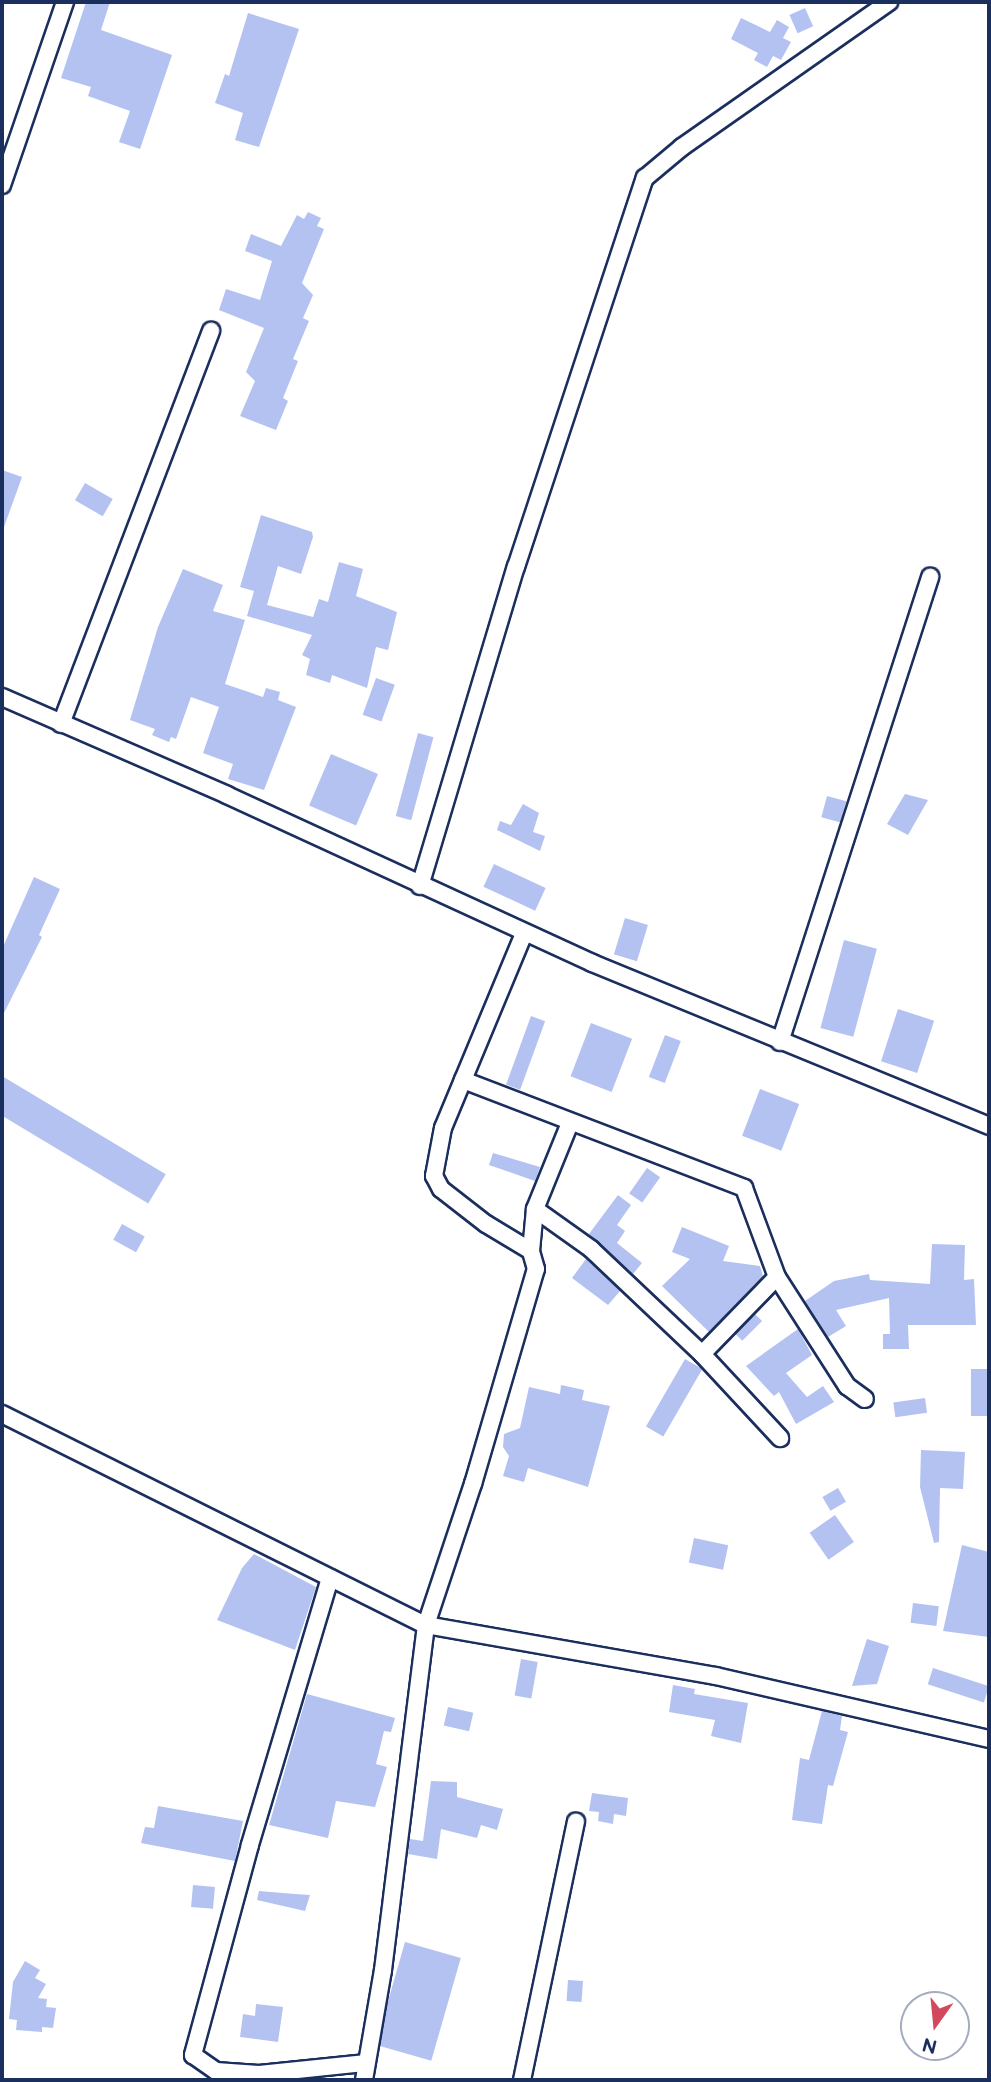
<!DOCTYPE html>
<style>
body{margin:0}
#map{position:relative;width:991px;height:2082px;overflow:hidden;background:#fff;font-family:"Balsamiq Sans",sans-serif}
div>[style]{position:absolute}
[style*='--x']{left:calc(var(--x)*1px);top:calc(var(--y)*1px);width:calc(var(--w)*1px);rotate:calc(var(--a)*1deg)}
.building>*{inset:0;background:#b4c2f2;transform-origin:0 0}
.roads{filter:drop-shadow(2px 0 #1b2f5e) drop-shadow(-2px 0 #1b2f5e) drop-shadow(0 2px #1b2f5e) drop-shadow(0 -2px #1b2f5e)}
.street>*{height:16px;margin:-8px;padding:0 8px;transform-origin:8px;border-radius:8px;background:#fff}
span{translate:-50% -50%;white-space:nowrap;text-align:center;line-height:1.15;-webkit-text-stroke:5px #fff;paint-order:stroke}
.frame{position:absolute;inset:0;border:4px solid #1b2f5e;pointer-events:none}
.north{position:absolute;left:900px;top:1991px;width:70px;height:70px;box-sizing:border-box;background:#fff;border:2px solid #a4acbf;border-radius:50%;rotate:195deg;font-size:19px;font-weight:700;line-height:28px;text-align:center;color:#1b2f5e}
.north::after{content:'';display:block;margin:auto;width:24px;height:32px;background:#d1495b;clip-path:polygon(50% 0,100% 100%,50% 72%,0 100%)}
</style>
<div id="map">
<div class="building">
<i style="clip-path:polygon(86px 2px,110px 2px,101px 30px,172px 55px,140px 149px,119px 142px,130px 111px,88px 96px,91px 87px,61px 78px)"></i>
<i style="left:805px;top:8px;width:20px;height:17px;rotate:66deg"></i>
<i style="clip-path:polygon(248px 13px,299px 29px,259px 147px,235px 140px,243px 113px,215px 103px,225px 74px,229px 76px)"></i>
<i style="clip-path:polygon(741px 18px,770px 32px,777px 20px,789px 27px,783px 38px,791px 42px,781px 60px,773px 56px,767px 67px,754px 60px,758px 53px,731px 39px)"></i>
<i style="clip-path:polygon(308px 212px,321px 218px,317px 226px,324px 229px,302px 283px,313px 295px,303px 318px,309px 321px,293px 359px,298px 361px,283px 398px,288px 401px,276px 430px,240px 416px,255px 381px,246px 372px,264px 328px,219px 310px,226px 289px,260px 300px,272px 261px,245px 251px,251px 234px,281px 246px,297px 215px,304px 219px)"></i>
<i style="clip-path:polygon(2px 470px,22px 477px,4px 527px,2px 527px)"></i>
<i style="left:85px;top:483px;width:32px;height:20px;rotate:30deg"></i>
<i style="clip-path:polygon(261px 515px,312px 532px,313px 537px,301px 574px,278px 566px,267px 605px,313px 617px,319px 599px,328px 602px,339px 562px,363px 569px,356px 596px,397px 612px,388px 650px,376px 647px,367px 688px,332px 675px,330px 683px,306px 675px,310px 659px,302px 655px,312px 635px,247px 616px,254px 591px,240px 587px)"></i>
<i style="clip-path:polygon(183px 569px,223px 585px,213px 611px,245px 620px,225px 684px,263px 697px,266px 688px,280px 692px,278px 700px,296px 707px,264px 790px,228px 779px,233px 764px,203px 753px,219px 707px,191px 697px,176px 739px,171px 737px,169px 742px,152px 735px,155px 729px,130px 720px,158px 627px)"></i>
<i style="left:376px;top:678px;width:20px;height:39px;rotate:20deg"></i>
<i style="left:418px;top:733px;width:16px;height:86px;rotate:15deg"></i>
<i style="left:331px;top:754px;width:51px;height:56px;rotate:23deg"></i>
<i style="clip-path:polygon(905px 794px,928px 800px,908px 835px,887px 824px)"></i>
<i style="left:827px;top:796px;width:20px;height:22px;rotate:15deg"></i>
<i style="clip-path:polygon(523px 804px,539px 813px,533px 832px,545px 836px,540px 851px,497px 830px,500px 821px,511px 825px)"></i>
<i style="left:494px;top:864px;width:57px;height:25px;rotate:25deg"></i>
<i style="clip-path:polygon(34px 877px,60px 889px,39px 935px,42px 937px,2px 1017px,2px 949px)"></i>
<i style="left:625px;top:918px;width:24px;height:38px;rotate:17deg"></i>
<i style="left:844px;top:940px;width:34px;height:91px;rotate:15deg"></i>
<i style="left:898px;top:1009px;width:38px;height:55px;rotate:18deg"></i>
<i style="left:531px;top:1016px;width:15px;height:73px;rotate:20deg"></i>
<i style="left:591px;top:1023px;width:44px;height:57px;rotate:21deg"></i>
<i style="left:665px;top:1035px;width:17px;height:45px;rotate:21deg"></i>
<i style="left:2px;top:1076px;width:191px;height:34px;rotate:31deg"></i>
<i style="left:760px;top:1089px;width:42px;height:50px;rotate:21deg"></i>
<i style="clip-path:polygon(493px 1153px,540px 1167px,535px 1181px,489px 1165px)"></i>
<i style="left:647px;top:1168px;width:16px;height:31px;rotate:35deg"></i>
<i style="clip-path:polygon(618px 1195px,631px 1205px,617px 1225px,625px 1231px,617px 1243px,642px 1263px,633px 1274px,589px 1234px)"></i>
<i style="left:122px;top:1224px;width:26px;height:18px;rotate:29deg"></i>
<i style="clip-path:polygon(682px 1227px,729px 1246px,723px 1261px,760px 1266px,763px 1276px,709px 1332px,662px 1286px,690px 1259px,672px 1252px)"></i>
<i style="clip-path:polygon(932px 1244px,965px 1245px,964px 1280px,974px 1279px,976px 1325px,908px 1325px,909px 1349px,883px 1349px,883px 1334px,890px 1334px,889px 1298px,836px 1310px,846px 1326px,828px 1337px,805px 1301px,834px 1281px,869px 1274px,870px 1280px,930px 1284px)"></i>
<i style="clip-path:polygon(586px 1259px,620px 1291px,608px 1305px,572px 1278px)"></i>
<i style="left:755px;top:1314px;width:10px;height:28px;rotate:45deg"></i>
<i style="clip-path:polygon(798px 1329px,812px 1355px,786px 1373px,807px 1397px,823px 1386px,834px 1402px,796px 1424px,779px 1392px,774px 1396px,746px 1366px)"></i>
<i style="left:685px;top:1359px;width:20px;height:78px;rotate:30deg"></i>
<i style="left:989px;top:1369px;width:47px;height:18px;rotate:90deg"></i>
<i style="clip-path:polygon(561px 1385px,584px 1390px,582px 1400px,610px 1406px,588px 1487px,528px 1468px,524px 1482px,503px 1476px,509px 1456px,503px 1447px,504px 1434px,520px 1428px,529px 1387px,560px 1394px)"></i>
<i style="left:925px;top:1398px;width:15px;height:32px;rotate:82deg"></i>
<i style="clip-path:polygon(921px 1450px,965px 1452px,963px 1489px,940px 1488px,939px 1542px,934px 1543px,920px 1487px)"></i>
<i style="left:838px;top:1488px;width:16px;height:18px;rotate:60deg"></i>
<i style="left:835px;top:1515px;width:33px;height:31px;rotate:55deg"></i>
<i style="left:694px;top:1538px;width:35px;height:25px;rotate:12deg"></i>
<i style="clip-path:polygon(962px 1545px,989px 1552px,989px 1637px,943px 1631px)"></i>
<i style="clip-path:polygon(254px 1554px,316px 1587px,295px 1650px,217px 1620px,242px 1568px)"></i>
<i style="left:913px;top:1603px;width:26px;height:20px;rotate:7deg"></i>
<i style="clip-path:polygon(867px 1639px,889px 1646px,877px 1684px,852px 1686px)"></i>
<i style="left:521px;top:1659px;width:17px;height:37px;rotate:10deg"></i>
<i style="left:933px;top:1668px;width:59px;height:17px;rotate:18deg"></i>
<i style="clip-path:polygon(673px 1685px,695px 1689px,694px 1694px,748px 1703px,741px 1743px,711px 1736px,715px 1720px,669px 1712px)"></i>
<i style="clip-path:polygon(307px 1694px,395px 1718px,391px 1732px,384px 1731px,376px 1764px,387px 1767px,375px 1807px,336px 1801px,328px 1838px,269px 1825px)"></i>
<i style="left:448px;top:1707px;width:26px;height:19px;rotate:13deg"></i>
<i style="clip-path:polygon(822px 1711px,842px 1716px,840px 1730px,848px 1732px,833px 1786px,828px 1785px,822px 1824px,792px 1820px,800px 1758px,809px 1760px)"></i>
<i style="clip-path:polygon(431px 1781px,457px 1782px,457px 1797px,503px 1809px,497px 1830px,481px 1825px,477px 1838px,441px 1829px,437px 1859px,408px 1854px,410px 1839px,423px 1841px)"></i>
<i style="clip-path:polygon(592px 1793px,628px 1798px,626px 1816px,614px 1814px,613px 1824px,598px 1821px,599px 1812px,589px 1811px)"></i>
<i style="clip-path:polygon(158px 1806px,243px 1821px,235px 1861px,141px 1843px,145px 1827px,154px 1828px)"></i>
<i style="left:193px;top:1885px;width:22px;height:22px;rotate:5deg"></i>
<i style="clip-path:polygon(259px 1891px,295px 1894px,310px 1895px,305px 1911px,257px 1900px)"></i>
<i style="left:405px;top:1942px;width:58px;height:107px;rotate:16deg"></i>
<i style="clip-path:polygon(25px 1961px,40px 1970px,35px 1978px,46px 1984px,38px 1998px,47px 1999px,46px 2007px,56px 2008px,53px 2028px,42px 2027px,42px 2032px,16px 2030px,17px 2020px,9px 2019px,13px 1982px)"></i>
<i style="left:568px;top:1980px;width:15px;height:21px;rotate:4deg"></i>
<i style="clip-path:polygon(256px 2004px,283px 2007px,278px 2042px,240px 2037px,243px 2014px,255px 2016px)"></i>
</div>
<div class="roads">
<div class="street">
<i style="--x:2;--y:185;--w:194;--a:-71"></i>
<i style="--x:2;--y:697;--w:245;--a:23.5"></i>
<i style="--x:227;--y:795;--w:402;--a:24.7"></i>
<i style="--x:592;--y:963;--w:429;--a:22.3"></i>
<i style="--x:61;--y:724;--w:421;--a:-69.1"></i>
<i style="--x:420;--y:886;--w:333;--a:-73.3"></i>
<i style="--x:516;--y:567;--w:410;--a:-71.7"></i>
<i style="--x:645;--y:178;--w:48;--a:-40"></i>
<i style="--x:682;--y:147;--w:253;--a:-35"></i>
<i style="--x:780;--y:1042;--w:489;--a:-72.1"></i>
<i style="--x:463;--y:1080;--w:301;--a:21"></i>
<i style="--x:744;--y:1188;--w:95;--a:69.7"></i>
<i style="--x:777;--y:1277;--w:130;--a:57.3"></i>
<i style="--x:847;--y:1386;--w:22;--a:36"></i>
<i style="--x:535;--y:1209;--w:69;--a:35.5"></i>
<i style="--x:591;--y:1249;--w:153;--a:43.4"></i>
<i style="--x:702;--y:1354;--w:115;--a:47.1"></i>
<i style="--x:531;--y:1251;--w:42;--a:-84.6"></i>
<i style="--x:535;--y:1209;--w:93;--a:-67.9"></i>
<i style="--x:702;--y:1354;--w:107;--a:-45.8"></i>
<i style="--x:2;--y:1414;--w:474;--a:26.5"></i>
<i style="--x:426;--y:1625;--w:294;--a:10"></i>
<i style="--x:716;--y:1676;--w:280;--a:13"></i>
<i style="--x:330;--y:1578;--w:279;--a:106.7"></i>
<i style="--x:250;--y:1845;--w:218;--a:105.2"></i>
<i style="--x:193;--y:2055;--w:28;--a:35"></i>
<i style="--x:216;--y:2071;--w:43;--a:4"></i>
<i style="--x:259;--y:2074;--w:108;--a:-5.9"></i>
<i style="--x:364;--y:2080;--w:112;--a:-80.2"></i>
<i style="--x:383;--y:1970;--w:348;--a:-82.9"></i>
<i style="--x:426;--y:1625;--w:149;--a:-71.6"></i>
<i style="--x:473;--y:1484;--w:224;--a:-73.7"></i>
<i style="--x:536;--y:1269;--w:19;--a:-106"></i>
<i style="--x:531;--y:1251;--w:52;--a:-149"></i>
<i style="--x:486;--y:1224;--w:57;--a:-142.1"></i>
<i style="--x:441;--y:1189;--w:15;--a:-118"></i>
<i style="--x:434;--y:1176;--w:49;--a:-79.4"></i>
<i style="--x:443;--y:1128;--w:211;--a:-67.4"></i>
<i style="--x:522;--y:2080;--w:264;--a:-78.2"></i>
</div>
</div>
<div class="frame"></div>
<div class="north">N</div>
</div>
